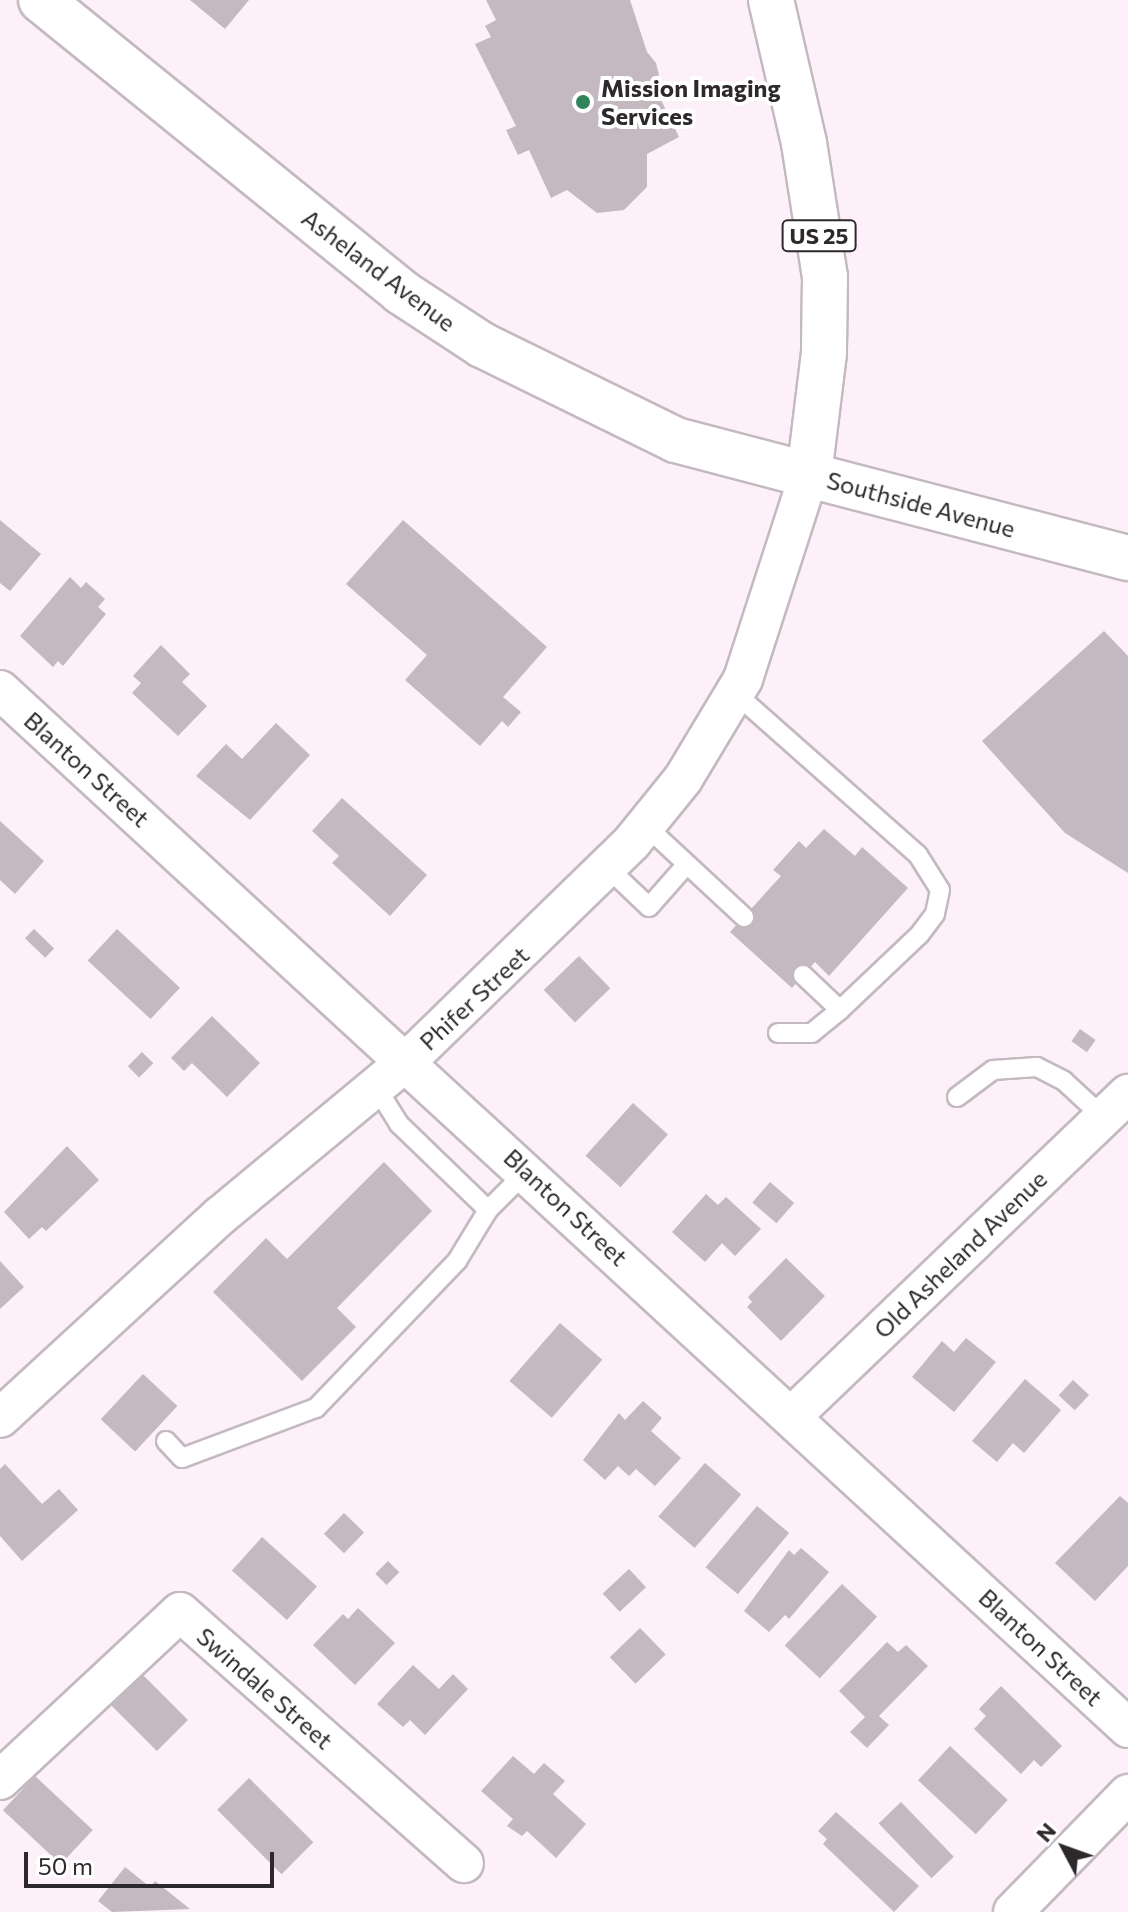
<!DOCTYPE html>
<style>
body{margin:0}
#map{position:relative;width:1128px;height:1912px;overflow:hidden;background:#fdf0f9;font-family:Commissioner,sans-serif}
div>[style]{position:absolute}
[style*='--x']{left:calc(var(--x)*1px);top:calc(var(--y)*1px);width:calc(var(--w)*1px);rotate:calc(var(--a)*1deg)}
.building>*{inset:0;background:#c4b9c0;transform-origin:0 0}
.roads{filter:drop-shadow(2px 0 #c4b9c0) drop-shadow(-2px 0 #c4b9c0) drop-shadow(0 2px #c4b9c0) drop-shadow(0 -2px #c4b9c0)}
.service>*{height:18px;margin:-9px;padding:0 9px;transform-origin:9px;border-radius:9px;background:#fff}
.minor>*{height:38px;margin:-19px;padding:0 19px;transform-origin:19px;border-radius:19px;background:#fff}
.secondary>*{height:44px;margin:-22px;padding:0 22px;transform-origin:22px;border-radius:22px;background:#fff}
.primary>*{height:44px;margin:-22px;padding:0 22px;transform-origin:22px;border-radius:22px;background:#fff}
.dots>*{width:22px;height:22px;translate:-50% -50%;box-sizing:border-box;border:4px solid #fff;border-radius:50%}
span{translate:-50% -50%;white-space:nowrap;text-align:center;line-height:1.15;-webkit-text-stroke:8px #fff;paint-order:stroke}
.shield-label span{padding:2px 6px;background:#fff;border:2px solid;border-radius:6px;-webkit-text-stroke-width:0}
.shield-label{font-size:22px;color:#2c282b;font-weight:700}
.poi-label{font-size:24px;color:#2c282b;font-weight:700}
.left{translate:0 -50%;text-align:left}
.street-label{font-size:24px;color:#2c282b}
.north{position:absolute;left:1024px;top:1808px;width:80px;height:80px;-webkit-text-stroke:6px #fff;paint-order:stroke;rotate:311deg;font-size:22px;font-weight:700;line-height:32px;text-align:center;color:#2c282b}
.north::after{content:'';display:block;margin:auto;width:28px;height:36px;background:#2c282b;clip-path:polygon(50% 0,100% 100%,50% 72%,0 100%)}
.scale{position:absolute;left:24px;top:1852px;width:250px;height:36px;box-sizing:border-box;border:4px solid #2c282b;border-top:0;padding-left:10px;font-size:24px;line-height:28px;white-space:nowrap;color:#2c282b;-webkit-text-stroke:6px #fff;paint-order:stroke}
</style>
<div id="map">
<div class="building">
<i style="clip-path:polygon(190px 0,249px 0,225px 29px)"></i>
<i style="clip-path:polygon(486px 0,630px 0,647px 52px,656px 63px,659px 75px,651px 79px,679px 137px,647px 154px,647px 187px,624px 210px,597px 213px,567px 190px,551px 198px,529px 150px,518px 155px,506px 130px,516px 126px,475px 44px,491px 37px,485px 26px,496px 20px)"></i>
<i style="clip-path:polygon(0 520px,41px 554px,10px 591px,0 583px)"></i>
<i style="clip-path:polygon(403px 520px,547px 647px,503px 697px,521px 712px,508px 727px,502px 721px,480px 746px,405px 680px,427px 655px,346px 584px)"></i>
<i style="clip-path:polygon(70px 577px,81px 588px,86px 582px,105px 599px,98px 607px,106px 614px,63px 666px,58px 661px,53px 667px,20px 636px)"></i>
<i style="clip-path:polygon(1104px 631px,1128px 656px,1128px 873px,1065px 833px,982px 741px)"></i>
<i style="clip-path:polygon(161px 645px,190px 674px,182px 682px,207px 706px,178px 736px,132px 693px,141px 683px,133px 676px)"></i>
<i style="clip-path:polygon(276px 723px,310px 755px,250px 820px,196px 776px,226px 744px,242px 759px)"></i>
<i style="clip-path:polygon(342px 798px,427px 875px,390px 916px,332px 863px,339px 856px,312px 831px)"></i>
<i style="clip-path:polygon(0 821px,44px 861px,15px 894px,0 880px)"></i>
<i style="clip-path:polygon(824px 829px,855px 856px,862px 847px,908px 888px,829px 976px,815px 962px,792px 988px,730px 932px,781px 876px,773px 870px,799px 841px,806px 848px)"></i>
<i style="left:34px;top:929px;width:28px;height:13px;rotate:44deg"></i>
<i style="left:117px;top:929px;width:86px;height:43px;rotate:43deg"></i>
<i style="left:579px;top:956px;width:45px;height:49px;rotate:46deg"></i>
<i style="clip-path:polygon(212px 1016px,260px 1063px,227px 1097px,192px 1063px,184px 1071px,171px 1058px)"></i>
<i style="left:1080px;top:1029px;width:19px;height:15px;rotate:35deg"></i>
<i style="left:142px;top:1052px;width:16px;height:20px;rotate:45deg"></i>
<i style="left:633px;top:1103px;width:47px;height:71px;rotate:42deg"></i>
<i style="clip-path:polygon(67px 1146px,99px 1180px,46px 1231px,42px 1227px,29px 1239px,4px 1212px)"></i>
<i style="clip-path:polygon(384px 1162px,432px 1211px,337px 1308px,356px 1327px,302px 1381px,213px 1292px,266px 1238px,287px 1259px)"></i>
<i style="left:770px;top:1182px;width:32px;height:27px;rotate:41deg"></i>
<i style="clip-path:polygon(706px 1194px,718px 1205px,726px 1197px,761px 1229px,735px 1256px,722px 1243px,705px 1262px,672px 1232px)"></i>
<i style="clip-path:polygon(786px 1258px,825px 1296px,781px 1341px,747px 1307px,752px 1302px,748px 1297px)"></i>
<i style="clip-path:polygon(0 1261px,24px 1287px,0 1309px)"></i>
<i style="left:560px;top:1323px;width:56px;height:77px;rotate:41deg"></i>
<i style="clip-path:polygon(966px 1338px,996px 1362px,954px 1412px,912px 1377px,942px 1341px,954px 1352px)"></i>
<i style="left:143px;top:1374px;width:47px;height:62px;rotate:43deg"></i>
<i style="clip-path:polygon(1025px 1379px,1061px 1410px,1024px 1453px,1013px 1443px,997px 1462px,972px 1441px)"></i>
<i style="left:1073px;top:1380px;width:22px;height:21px;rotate:43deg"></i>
<i style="clip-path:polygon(643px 1401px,662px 1418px,651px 1431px,681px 1458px,655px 1486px,636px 1469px,629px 1476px,618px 1466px,605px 1480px,583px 1460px,619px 1413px,625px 1420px)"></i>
<i style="left:705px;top:1463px;width:48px;height:71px;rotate:41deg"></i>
<i style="clip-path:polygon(5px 1464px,42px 1504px,59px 1489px,78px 1510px,22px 1561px,0 1536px,0 1469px)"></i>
<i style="clip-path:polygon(1120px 1496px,1128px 1503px,1128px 1566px,1095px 1601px,1055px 1563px)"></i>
<i style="left:757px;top:1506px;width:42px;height:80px;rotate:40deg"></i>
<i style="left:344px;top:1513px;width:28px;height:29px;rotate:44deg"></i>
<i style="left:262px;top:1537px;width:74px;height:45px;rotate:42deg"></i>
<i style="clip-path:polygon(801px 1548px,829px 1572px,789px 1619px,785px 1615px,769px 1632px,744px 1611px,789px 1550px,794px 1555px)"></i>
<i style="left:388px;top:1561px;width:16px;height:18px;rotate:45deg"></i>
<i style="left:629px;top:1569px;width:25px;height:36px;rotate:47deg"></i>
<i style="left:842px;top:1584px;width:48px;height:84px;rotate:43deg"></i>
<i style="clip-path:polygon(358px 1608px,395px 1643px,355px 1685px,313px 1645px,343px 1614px,348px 1619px)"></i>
<i style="left:640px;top:1628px;width:37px;height:42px;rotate:46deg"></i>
<i style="clip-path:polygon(887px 1642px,898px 1652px,906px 1645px,928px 1666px,879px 1716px,889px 1725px,867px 1748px,850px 1732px,865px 1717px,839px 1691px)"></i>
<i style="clip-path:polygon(413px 1665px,439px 1689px,453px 1674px,468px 1689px,425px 1735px,410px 1720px,403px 1727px,377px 1704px)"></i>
<i style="left:142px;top:1674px;width:65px;height:44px;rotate:45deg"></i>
<i style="clip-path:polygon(1001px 1686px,1062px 1746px,1041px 1767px,1034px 1760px,1021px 1774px,974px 1729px,986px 1716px,979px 1709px)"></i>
<i style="left:950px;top:1746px;width:79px;height:47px;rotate:43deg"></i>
<i style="clip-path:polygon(513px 1756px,534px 1774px,544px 1763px,565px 1781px,553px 1794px,586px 1824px,556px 1858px,527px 1831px,522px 1836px,507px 1826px,513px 1819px,481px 1791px)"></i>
<i style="left:35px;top:1776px;width:79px;height:47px;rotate:43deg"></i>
<i style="left:249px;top:1778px;width:91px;height:45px;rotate:45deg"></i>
<i style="left:901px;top:1802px;width:76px;height:31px;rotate:46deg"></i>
<i style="clip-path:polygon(836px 1812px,919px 1886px,894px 1912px,823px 1844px,827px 1839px,818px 1831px)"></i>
<i style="clip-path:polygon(125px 1867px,150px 1887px,155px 1881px,190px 1909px,112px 1912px,98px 1901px)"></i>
</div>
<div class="roads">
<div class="service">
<i style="--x:735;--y:693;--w:244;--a:41.5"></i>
<i style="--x:918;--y:855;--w:41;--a:57.8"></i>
<i style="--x:940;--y:890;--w:25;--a:102"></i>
<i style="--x:935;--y:914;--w:26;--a:127"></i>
<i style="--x:919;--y:935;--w:109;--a:136.5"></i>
<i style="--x:840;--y:1010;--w:36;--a:141"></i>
<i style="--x:812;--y:1033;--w:34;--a:180"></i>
<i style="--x:646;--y:826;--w:134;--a:42.9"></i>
<i style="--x:609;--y:869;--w:55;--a:43.5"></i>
<i style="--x:649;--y:907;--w:57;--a:-48.5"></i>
<i style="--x:803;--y:975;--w:51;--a:43.4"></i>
<i style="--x:376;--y:1087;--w:44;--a:58.1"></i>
<i style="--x:399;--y:1124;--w:124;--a:44"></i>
<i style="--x:488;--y:1210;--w:55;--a:-45"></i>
<i style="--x:957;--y:1097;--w:45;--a:-36.9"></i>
<i style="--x:993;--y:1070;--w:44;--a:-3.9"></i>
<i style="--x:1037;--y:1067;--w:30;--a:27"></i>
<i style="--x:1064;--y:1081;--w:53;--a:42.7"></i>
<i style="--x:166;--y:1441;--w:23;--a:47"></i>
<i style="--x:182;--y:1458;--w:143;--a:-20.5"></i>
<i style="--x:316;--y:1408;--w:204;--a:-46.2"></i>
<i style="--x:457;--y:1261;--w:60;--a:-58.7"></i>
</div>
<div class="minor">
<i style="--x:0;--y:690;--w:1533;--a:42.62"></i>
<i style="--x:793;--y:1415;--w:464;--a:-43.8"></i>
<i style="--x:0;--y:1418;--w:299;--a:-42.6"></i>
<i style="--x:220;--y:1216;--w:243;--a:-39.7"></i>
<i style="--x:407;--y:1061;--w:314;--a:-44.2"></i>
<i style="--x:632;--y:842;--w:81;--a:-51"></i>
<i style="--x:683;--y:779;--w:117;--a:-59"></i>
<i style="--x:743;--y:679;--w:214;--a:-72.1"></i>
<i style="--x:0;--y:1780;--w:246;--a:-43"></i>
<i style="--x:180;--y:1612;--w:379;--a:41.5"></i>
<i style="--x:1013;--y:1912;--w:165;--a:-45.7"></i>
</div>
<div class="secondary">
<i style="--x:41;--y:0;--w:464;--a:39"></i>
<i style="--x:401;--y:292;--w:97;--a:33.2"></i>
<i style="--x:482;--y:345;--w:216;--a:26.1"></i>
<i style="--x:676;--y:440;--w:138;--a:14.7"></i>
</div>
<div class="primary">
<i style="--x:771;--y:0;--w:147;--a:77"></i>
<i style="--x:804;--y:143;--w:136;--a:81.1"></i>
<i style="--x:825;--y:277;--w:76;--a:90.8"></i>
<i style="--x:824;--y:353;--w:123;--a:97"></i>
<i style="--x:809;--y:475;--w:330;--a:14.6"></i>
</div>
</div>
<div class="dots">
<i style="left:583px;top:102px;background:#2f8559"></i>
</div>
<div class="shield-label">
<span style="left:819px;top:236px">US 25</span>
</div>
<div class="poi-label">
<span class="left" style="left:601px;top:102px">Mission Imaging<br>Services</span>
</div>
<div class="street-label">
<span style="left:379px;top:270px;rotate:37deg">Asheland Avenue</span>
<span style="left:921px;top:504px;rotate:15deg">Southside Avenue</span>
<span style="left:87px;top:769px;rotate:42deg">Blanton Street</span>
<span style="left:474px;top:998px;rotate:-43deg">Phifer Street</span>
<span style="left:566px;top:1207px;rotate:43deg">Blanton Street</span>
<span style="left:960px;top:1254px;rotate:-44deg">Old Asheland Avenue</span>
<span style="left:1041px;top:1647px;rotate:43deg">Blanton Street</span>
<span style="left:265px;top:1688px;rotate:41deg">Swindale Street</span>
</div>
<div class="north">N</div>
<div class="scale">50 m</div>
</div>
